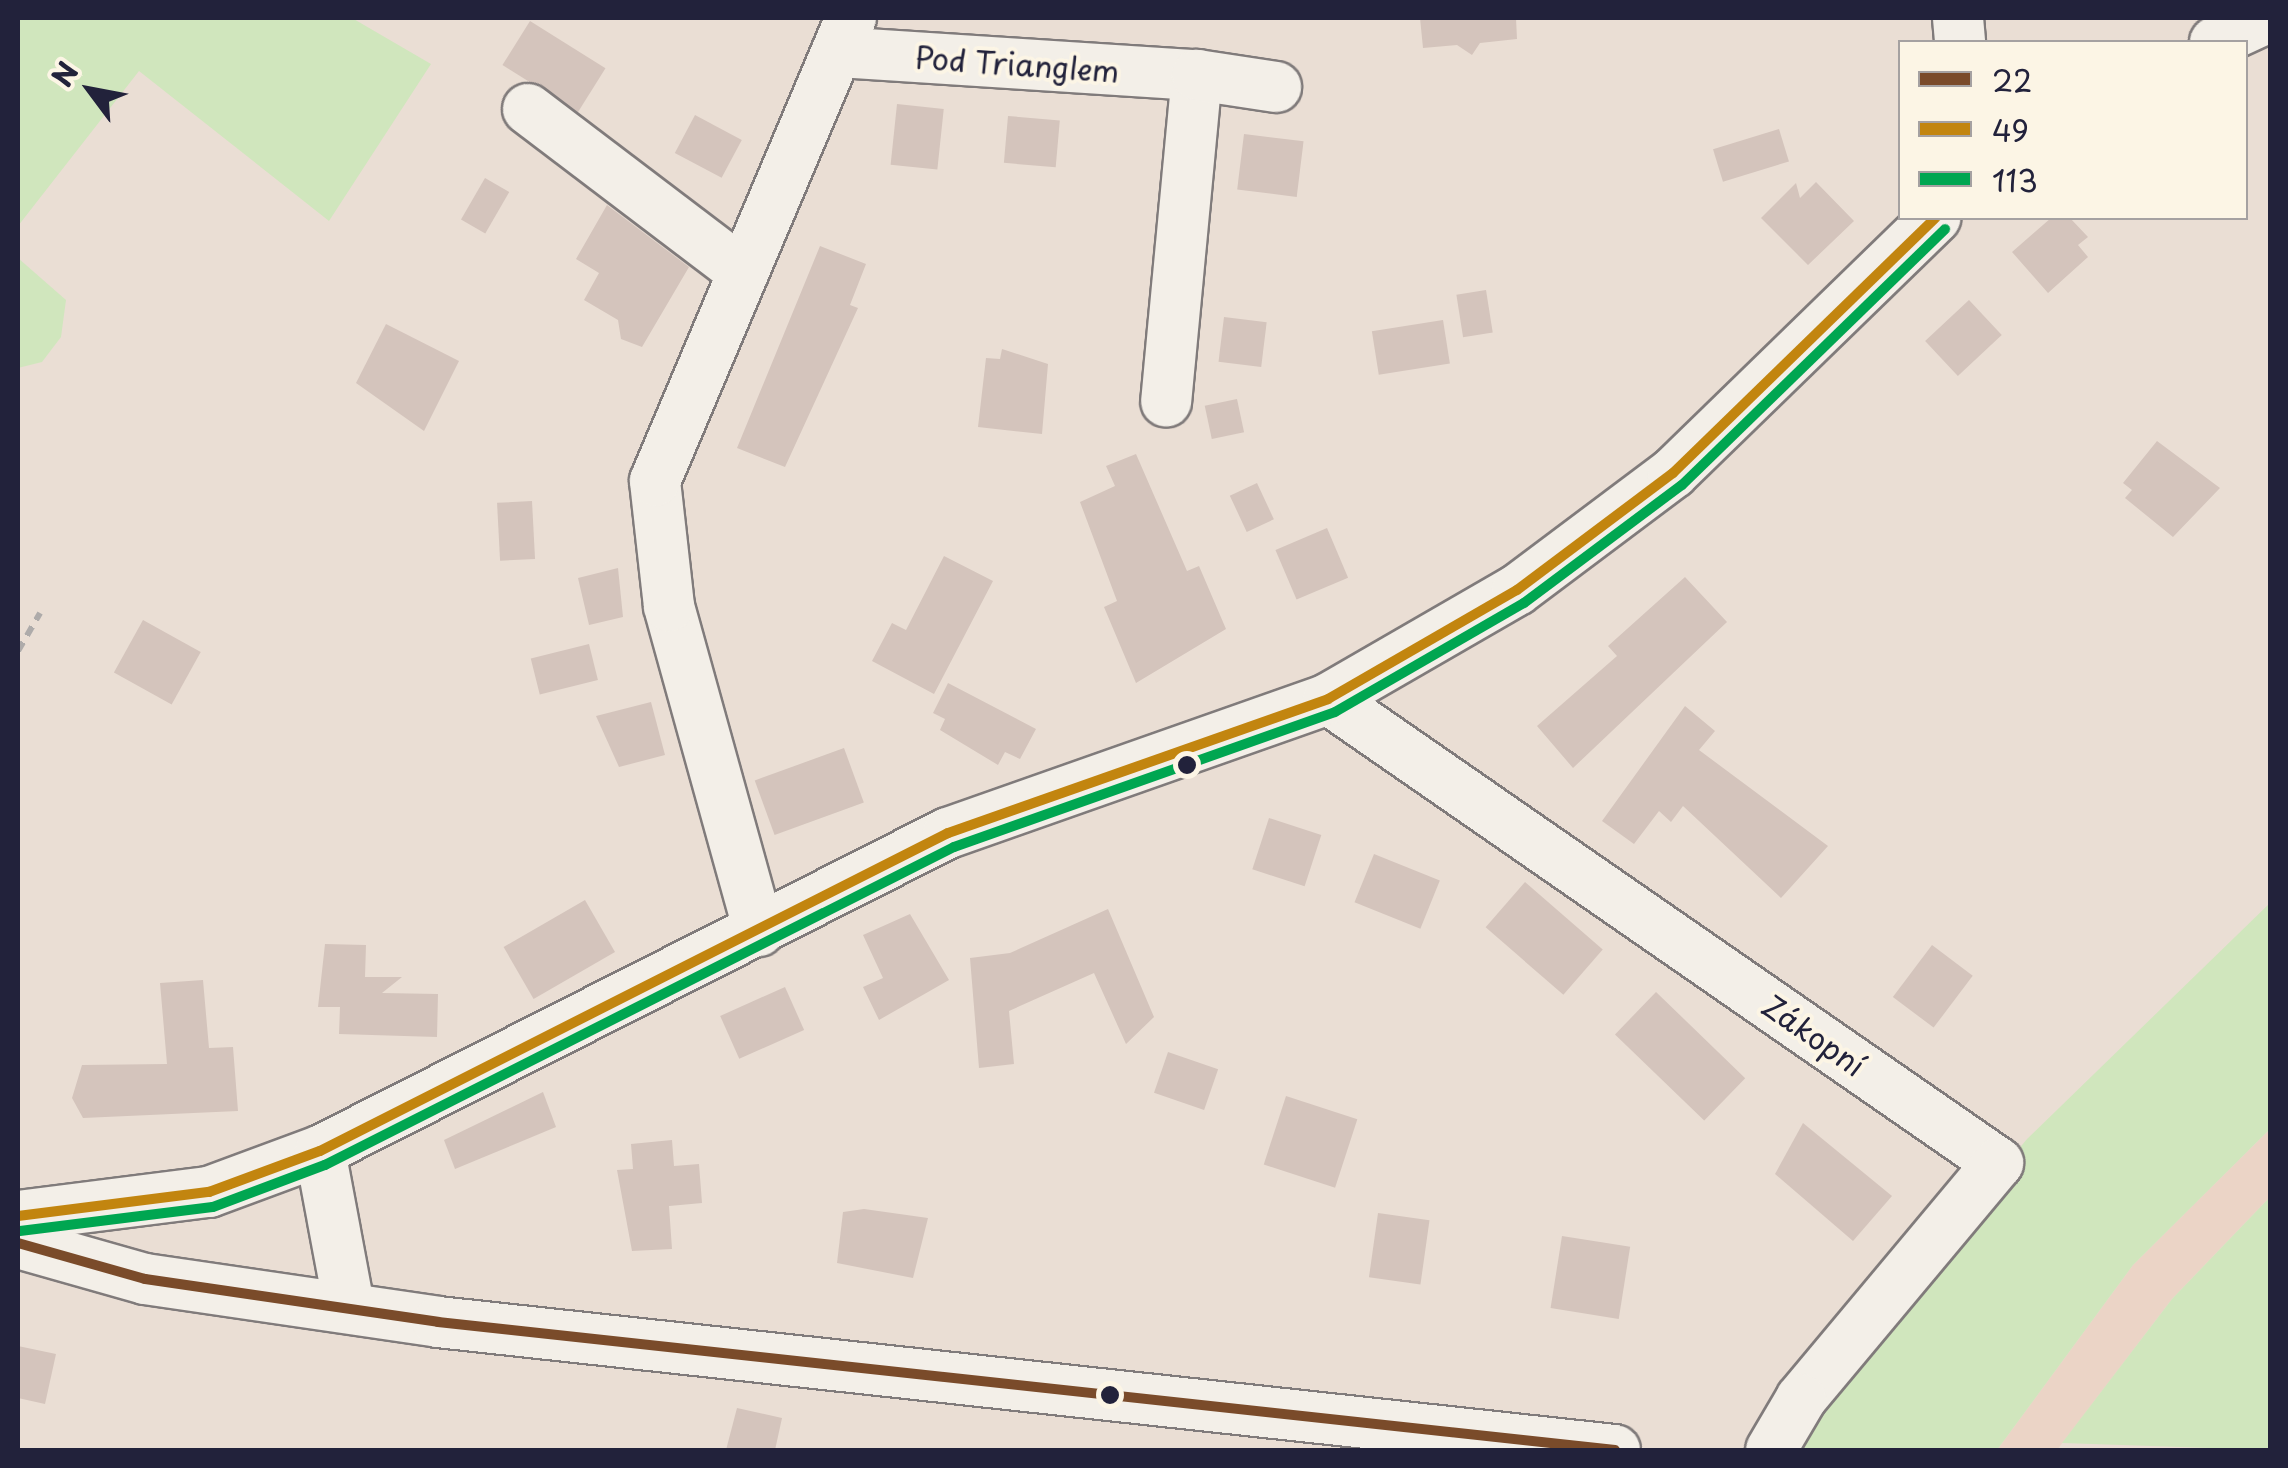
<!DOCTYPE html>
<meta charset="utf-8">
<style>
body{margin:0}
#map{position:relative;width:2288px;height:1468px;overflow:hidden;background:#eaded4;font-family:"Playpen Sans",sans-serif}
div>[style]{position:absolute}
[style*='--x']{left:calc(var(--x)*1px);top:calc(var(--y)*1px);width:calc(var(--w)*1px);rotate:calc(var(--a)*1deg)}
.built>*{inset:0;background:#ebd4c6}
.green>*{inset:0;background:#d0e6bd}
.building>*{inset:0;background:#d4c4bc;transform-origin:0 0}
.path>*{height:6px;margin-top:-3px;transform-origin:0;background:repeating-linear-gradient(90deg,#aeabaa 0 10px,transparent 0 18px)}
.roads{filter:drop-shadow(2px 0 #807b7b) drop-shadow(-2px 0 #807b7b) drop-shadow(0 2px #807b7b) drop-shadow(0 -2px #807b7b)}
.minor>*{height:50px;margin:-25px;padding:0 25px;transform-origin:25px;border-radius:25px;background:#f3efe8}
.bus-1>*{height:10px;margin:-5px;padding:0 5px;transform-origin:5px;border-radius:5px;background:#7a4b2a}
.bus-2>*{height:10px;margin:-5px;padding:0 5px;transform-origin:5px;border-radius:5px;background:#c2850f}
.bus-3>*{height:10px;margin:-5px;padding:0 5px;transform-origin:5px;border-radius:5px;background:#00a651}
.dots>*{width:28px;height:28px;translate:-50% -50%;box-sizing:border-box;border:5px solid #fcf5e5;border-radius:50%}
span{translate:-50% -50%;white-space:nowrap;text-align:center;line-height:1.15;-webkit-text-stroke:8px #fcf5e5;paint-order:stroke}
.street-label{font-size:30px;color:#22223b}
.frame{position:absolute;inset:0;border:20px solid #22223b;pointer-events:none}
.legend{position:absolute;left:1898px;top:40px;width:350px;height:180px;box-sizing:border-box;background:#fcf5e5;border:2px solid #a5a1a1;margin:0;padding:12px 18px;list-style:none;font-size:30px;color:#22223b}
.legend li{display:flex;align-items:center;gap:20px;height:50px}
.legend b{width:50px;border:2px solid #a5a1a1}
.north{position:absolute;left:40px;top:40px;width:100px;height:100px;-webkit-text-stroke:8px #fcf5e5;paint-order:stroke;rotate:302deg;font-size:28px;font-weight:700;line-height:40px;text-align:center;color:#22223b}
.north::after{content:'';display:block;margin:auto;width:35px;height:45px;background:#22223b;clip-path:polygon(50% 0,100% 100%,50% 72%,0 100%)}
</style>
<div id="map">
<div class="built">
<i style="clip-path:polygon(2270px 1129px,2270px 1197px,2172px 1299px,2057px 1450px,1997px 1450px,2133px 1265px)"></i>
</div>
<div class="green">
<i style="clip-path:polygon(18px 18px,352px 18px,431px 64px,329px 221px,139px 71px,18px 226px)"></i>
<i style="clip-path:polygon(18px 258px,66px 300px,61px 337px,42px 362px,18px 368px)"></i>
<i style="clip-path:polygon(2270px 903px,2270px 1129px,2133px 1265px,1997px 1450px,1785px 1450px,1808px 1403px,2027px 1139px)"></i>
<i style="clip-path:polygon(2270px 1197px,2270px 1450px,2062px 1443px,2172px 1299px)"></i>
</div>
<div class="building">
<i style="clip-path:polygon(1420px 18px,1516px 18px,1517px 39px,1480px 43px,1472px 55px,1457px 45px,1423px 48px)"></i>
<i style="left:530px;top:21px;width:89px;height:52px;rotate:32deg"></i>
<i style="left:897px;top:104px;width:47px;height:61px;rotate:6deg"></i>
<i style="left:695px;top:115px;width:53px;height:43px;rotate:28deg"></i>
<i style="left:1008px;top:116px;width:52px;height:47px;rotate:5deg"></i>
<i style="left:1779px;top:129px;width:34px;height:69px;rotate:73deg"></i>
<i style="left:1244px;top:134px;width:60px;height:56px;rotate:7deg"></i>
<i style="left:485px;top:178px;width:28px;height:48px;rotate:30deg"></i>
<i style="clip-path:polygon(1816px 182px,1854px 221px,1808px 265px,1761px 218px,1796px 183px,1800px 198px)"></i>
<i style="clip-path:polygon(607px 205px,689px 267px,642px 347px,621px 339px,618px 320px,584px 300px,599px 273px,576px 259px)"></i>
<i style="clip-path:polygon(2051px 218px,2070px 218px,2088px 237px,2078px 245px,2088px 257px,2048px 293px,2012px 252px)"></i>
<i style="clip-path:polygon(820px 246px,866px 264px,850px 305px,858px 308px,785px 467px,737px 448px)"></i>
<i style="left:1486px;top:290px;width:43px;height:30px;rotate:81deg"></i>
<i style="left:1969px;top:300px;width:48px;height:60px;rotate:47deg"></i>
<i style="left:1224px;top:317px;width:43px;height:45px;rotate:7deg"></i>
<i style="left:1443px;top:320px;width:44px;height:72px;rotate:81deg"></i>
<i style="clip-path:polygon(386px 324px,459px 361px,424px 431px,356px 383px)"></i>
<i style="clip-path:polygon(1002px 349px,1048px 364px,1042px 434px,978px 427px,986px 358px,1000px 359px)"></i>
<i style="left:1237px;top:399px;width:34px;height:33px;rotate:78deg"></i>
<i style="clip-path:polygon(2157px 441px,2220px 488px,2173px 537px,2125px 498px,2132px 490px,2123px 483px)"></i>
<i style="clip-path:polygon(1136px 454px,1187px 571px,1199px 566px,1226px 629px,1136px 683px,1104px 607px,1117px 601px,1080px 502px,1115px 486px,1106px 466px)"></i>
<i style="left:1257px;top:483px;width:40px;height:30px;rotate:65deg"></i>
<i style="left:532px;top:501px;width:58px;height:35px;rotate:87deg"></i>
<i style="left:1327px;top:528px;width:54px;height:56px;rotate:67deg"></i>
<i style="clip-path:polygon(944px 556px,993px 581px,934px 694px,872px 661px,892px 623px,906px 630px)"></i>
<i style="clip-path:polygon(618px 568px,623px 617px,589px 625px,578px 578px)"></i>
<i style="clip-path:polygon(1685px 577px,1727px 622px,1573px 768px,1537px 726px,1617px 656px,1608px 646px)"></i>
<i style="left:143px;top:620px;width:66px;height:60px;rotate:29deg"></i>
<i style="left:589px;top:644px;width:37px;height:60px;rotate:76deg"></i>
<i style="clip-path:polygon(948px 683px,1036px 729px,1020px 759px,1005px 752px,998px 765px,940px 730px,945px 719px,933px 713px)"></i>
<i style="clip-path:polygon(651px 702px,665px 755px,619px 767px,596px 716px)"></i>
<i style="clip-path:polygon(1685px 706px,1715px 731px,1699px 750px,1828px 846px,1781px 898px,1683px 806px,1671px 822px,1659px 811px,1634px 844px,1602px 821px)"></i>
<i style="left:844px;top:748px;width:58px;height:95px;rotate:70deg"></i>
<i style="left:1269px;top:818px;width:55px;height:54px;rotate:18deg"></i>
<i style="left:1374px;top:854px;width:71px;height:52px;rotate:22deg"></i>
<i style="left:1525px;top:882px;width:103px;height:60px;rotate:41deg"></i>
<i style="left:585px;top:900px;width:60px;height:94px;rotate:60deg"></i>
<i style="clip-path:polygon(1108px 909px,1154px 1017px,1126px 1044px,1094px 973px,1009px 1011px,1014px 1064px,979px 1068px,970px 958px,1010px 953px)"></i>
<i style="clip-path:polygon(910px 914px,949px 980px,879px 1020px,863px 987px,883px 978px,863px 935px)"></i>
<i style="clip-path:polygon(325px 944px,366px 945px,365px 977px,402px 977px,382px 993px,438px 994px,437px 1037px,339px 1034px,340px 1007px,318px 1007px)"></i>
<i style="left:1932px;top:945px;width:51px;height:65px;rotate:37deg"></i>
<i style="clip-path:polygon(203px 980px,209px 1048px,233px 1047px,238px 1111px,83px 1118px,72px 1098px,82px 1065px,167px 1064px,160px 983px)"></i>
<i style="left:785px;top:987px;width:47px;height:71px;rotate:66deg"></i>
<i style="left:1656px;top:992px;width:124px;height:59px;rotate:44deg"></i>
<i style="left:1168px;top:1052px;width:53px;height:43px;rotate:19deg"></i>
<i style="clip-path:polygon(543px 1092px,556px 1127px,455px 1169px,444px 1140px)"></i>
<i style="left:1286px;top:1096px;width:75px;height:72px;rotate:18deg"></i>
<i style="clip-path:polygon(1803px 1123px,1892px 1196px,1853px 1241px,1775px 1174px)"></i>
<i style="clip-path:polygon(672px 1140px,674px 1166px,699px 1164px,702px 1203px,669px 1206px,672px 1249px,632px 1251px,617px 1170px,633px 1169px,631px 1144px)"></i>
<i style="clip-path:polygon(864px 1209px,928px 1218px,913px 1278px,837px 1263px,843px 1212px)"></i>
<i style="left:1378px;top:1213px;width:52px;height:65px;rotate:8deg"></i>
<i style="left:1562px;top:1236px;width:69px;height:73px;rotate:9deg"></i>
<i style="clip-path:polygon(18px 1346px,56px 1354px,45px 1404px,18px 1398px)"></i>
<i style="clip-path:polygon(737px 1408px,782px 1418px,775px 1450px,726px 1450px)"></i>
</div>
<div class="path">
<i style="--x:18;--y:651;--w:44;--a:-59.9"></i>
</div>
<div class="roads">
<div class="minor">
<i style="--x:1958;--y:18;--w:24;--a:85"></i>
<i style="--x:2215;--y:42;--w:57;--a:-24.8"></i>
<i style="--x:837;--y:52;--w:361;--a:3.7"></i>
<i style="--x:1197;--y:75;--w:328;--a:95.4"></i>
<i style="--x:1197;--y:75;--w:80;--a:8.6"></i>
<i style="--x:528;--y:109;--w:270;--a:37.2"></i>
<i style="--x:1328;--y:699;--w:815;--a:34.7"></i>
<i style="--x:1998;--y:1163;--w:307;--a:129.9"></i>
<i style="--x:1801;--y:1399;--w:59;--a:120.5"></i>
<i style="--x:759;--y:931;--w:337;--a:-105.5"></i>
<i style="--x:669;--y:606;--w:126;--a:-96.4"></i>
<i style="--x:655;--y:481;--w:503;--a:-67.06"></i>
<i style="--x:320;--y:1151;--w:158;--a:79.4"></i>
<i style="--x:18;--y:1216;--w:193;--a:-7.2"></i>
<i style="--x:209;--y:1192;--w:118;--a:-20.3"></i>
<i style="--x:320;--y:1151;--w:704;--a:-26.86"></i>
<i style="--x:948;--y:833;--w:403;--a:-19.4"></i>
<i style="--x:1328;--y:699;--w:218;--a:-30"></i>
<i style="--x:1517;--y:590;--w:195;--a:-36.9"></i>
<i style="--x:1673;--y:473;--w:366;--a:-44.2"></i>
<i style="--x:18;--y:1243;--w:132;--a:15.8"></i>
<i style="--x:145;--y:1279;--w:296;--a:8.3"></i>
<i style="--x:438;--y:1322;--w:1184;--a:6.21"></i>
</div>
</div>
<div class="bus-1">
<i style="--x:18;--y:1243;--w:132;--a:15.8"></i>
<i style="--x:145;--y:1279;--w:296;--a:8.3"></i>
<i style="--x:438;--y:1322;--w:1184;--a:6.21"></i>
</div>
<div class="bus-2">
<i style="--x:18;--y:1216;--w:193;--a:-7.2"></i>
<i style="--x:209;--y:1192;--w:118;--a:-20.3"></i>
<i style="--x:320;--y:1151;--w:704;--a:-26.86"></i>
<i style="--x:948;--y:833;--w:403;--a:-19.4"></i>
<i style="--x:1328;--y:699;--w:218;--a:-30"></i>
<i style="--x:1517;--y:590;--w:195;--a:-36.9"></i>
<i style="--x:1673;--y:473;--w:366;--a:-44.2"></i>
</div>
<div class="bus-3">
<i style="--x:20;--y:1231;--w:194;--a:-7.1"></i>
<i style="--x:213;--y:1207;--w:120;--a:-20.6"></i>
<i style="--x:325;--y:1165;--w:705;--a:-26.82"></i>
<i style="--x:954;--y:847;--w:404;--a:-19.5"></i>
<i style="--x:1335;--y:712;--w:218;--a:-30"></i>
<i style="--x:1524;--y:603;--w:197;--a:-36.8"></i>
<i style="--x:1682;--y:485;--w:367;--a:-44.2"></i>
</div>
<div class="dots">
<i style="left:1187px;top:765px;background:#22223b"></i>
<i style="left:1110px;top:1395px;background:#22223b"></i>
</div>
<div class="street-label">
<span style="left:1017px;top:64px;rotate:4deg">Pod Trianglem</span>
<span style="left:1814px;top:1035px;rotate:35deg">Zákopní</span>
</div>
<div class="frame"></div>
<ul class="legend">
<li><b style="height:12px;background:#7a4b2a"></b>22</li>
<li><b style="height:12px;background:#c2850f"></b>49</li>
<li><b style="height:12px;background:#00a651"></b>113</li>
</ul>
<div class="north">N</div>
</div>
